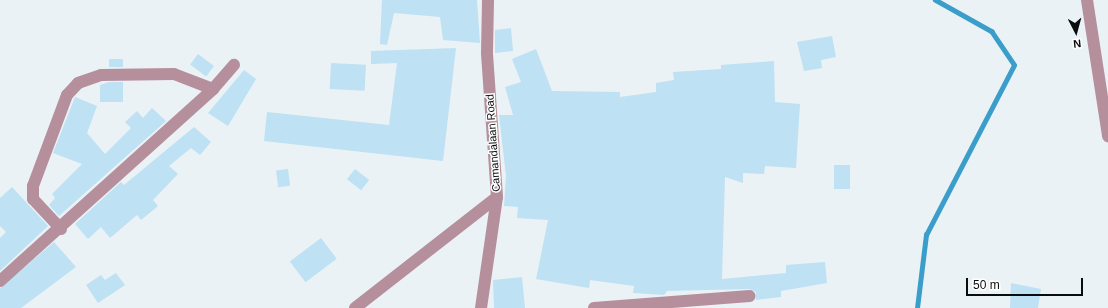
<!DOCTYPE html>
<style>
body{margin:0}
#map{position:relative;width:1108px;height:308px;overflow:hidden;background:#eaf2f6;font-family:Arial,sans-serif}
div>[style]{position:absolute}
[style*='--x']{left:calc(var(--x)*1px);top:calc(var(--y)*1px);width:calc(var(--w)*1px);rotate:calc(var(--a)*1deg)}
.stream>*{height:4.5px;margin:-2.25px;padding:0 2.25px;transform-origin:2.25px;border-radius:2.25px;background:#3b9eca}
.building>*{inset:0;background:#bee1f4;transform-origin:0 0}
.street>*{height:12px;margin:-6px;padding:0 6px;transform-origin:6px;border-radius:6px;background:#b68f9d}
span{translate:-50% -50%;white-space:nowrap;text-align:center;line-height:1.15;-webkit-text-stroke:3px #fff;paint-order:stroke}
.street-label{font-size:11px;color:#0a0d0e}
.north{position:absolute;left:1056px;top:12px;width:40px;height:40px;-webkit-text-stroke:3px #fff;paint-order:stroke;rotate:174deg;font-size:11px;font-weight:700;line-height:16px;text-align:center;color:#0a0d0e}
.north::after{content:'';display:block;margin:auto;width:14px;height:18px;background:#0a0d0e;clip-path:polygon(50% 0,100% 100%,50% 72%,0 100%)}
.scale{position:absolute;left:966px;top:278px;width:117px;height:18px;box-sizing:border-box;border:2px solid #0a0d0e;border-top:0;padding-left:5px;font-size:12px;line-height:14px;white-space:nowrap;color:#0a0d0e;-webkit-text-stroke:3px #fff;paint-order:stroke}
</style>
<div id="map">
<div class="stream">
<i style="--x:917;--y:308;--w:74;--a:-83"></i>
<i style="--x:926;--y:235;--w:191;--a:-62.6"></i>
<i style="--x:1014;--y:65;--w:40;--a:-124"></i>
<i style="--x:992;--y:32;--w:65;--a:-150.7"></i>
</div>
<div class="building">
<i style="clip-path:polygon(382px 0,477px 0,480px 43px,443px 40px,440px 17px,394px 13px,387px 45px,380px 44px)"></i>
<i style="clip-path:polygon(511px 28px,513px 51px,495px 53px,495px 30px)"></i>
<i style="clip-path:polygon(832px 36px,836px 57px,821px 60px,822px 68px,804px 71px,797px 42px)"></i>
<i style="clip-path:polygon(456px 48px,443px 161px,264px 141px,267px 112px,389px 125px,397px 63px,371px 64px,371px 51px)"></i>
<i style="clip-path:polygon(536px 49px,552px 91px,620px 92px,620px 97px,656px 92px,656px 83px,674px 80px,673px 72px,721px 69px,721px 65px,774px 61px,775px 102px,800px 104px,796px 168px,765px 166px,764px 174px,743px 173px,743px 183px,725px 177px,722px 279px,786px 273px,786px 265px,825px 262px,827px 283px,781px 291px,781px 297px,756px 300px,756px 292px,750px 289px,667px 291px,664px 295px,633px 293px,634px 286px,590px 280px,589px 288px,536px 279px,548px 220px,517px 218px,518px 207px,504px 206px,506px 176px,499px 115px,513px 115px,505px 87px,521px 82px,512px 59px)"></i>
<i style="left:198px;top:54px;width:20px;height:13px;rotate:37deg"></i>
<i style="left:109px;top:59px;width:14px;height:8px"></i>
<i style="left:331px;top:63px;width:35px;height:26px;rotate:3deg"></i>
<i style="clip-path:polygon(244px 70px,256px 79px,228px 126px,208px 113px)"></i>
<i style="clip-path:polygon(109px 82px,123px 82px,123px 102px,100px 102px,100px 85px)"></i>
<i style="clip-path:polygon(75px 97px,97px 106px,87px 133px,105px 154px,131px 128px,125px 122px,137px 111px,143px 118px,152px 108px,166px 121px,59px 216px,49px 205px,55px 198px,52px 194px,82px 164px,53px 153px)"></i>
<i style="clip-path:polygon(194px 127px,211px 142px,200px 155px,191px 148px,169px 166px,178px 174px,153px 200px,158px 206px,141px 220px,137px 215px,110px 238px,101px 227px,88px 239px,75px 224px,121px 182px,124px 185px)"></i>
<i style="left:850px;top:165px;width:24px;height:16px;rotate:90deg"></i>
<i style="left:288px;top:169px;width:17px;height:12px;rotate:83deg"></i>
<i style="left:355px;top:169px;width:18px;height:13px;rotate:38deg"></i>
<i style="clip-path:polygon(12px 187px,48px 226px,0 271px,0 238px,6px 232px,0 226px,0 198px)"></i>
<i style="left:321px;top:238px;width:26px;height:39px;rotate:53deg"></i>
<i style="clip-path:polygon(54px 242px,76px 267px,21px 308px,0 308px,0 288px)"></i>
<i style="clip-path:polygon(116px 273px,125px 285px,98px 303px,86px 285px,101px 275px,105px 280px)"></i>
<i style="clip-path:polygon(522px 277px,525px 308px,494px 308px,493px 280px)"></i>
<i style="clip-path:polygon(1011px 283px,1041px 289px,1038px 308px,1010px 308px)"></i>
</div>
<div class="street">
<i style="--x:1087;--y:0;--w:138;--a:81.2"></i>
<i style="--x:61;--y:229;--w:41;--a:-133"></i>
<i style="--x:33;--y:199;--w:13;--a:-90"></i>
<i style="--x:33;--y:186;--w:97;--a:-69.5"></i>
<i style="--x:67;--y:95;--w:16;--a:-47"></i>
<i style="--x:78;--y:83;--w:24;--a:-19"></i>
<i style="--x:101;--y:75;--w:73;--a:-0.8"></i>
<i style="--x:174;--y:74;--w:42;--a:21"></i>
<i style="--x:0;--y:281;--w:287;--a:-42"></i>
<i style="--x:213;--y:89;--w:32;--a:-49"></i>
<i style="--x:355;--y:308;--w:180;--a:-38"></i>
<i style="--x:481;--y:308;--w:112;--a:-81.8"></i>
<i style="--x:497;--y:197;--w:144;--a:-94"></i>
<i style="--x:487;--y:53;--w:53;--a:-88.9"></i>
<i style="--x:594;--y:308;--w:156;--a:-4.4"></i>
</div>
<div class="street-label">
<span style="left:493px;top:143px;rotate:-94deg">Camandalaan Road</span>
</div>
<div class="north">N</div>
<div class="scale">50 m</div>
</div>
